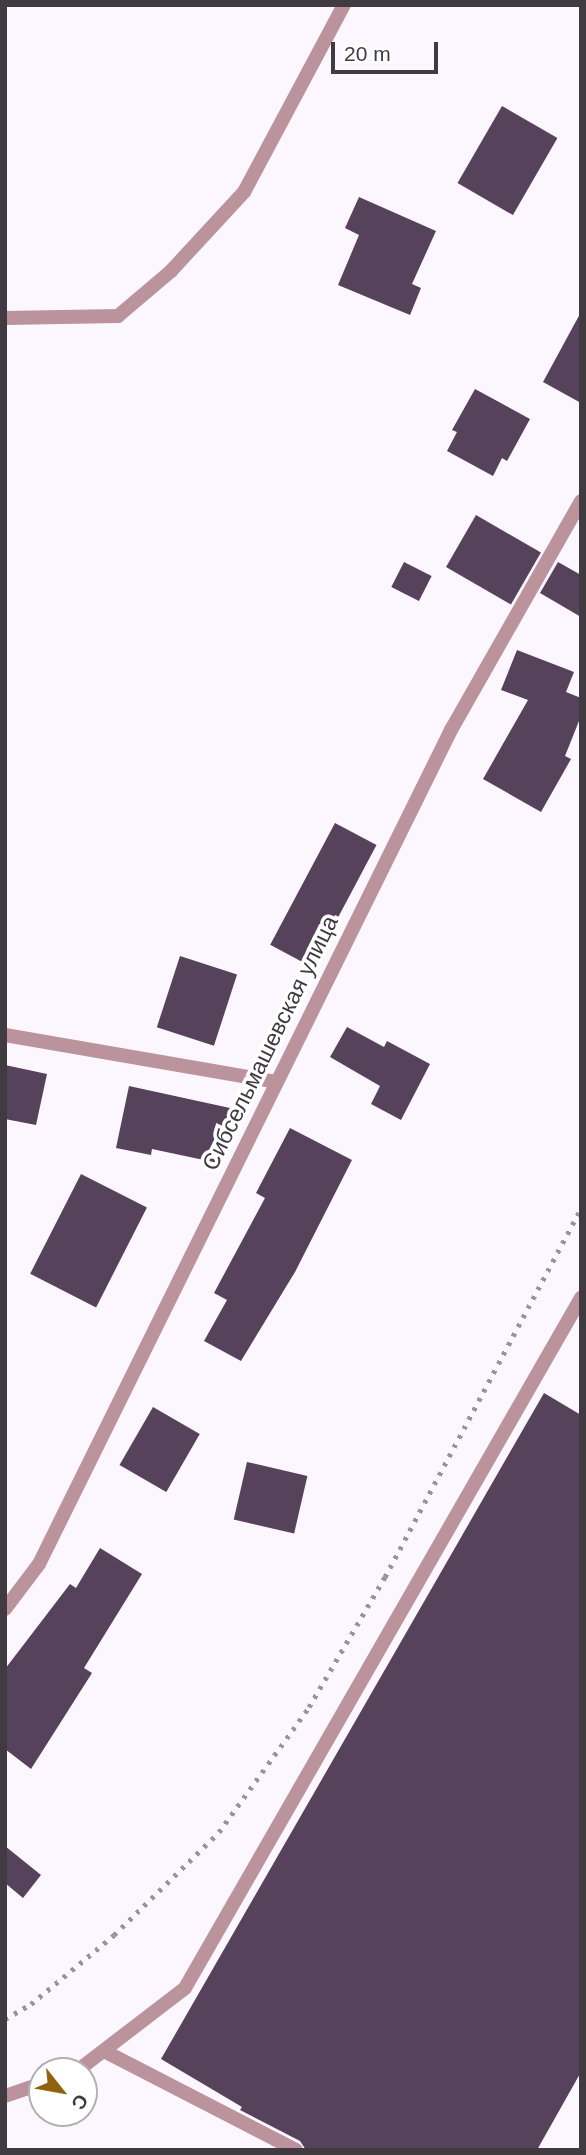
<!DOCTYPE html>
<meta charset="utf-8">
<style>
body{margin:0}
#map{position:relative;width:586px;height:2155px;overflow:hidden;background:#fcf6fe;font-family:Arial,sans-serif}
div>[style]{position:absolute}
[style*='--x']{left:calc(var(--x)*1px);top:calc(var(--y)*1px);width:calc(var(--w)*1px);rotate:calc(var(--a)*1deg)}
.building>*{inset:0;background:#56435b;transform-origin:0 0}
.lane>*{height:14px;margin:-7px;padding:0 7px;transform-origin:7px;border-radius:7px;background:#ba939c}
.street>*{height:14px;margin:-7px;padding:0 7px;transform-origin:7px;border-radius:7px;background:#ba939c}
.rail>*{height:5px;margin-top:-2.5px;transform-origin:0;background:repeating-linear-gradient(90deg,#99939b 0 3.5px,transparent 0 10.5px)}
span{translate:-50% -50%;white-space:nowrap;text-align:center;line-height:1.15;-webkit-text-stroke:7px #fff;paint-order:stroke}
.street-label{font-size:23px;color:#403a41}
.frame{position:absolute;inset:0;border:7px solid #403a41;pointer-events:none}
.north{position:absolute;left:28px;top:2057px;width:70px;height:70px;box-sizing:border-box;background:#fff;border:2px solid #b3b0b3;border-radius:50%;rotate:121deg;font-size:19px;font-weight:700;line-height:28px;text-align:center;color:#403a41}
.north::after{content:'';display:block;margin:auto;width:24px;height:32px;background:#926110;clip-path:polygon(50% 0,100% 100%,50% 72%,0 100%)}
.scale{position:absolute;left:331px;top:42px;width:107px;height:32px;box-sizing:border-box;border:4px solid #403a41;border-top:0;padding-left:9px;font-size:21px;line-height:24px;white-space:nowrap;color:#403a41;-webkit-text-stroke:5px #fff;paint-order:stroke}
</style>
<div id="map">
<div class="building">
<i style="left:502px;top:106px;width:64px;height:89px;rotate:30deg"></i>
<i style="clip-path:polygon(359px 197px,436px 231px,412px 284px,421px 288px,410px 315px,338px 285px,359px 235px,345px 228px)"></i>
<i style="clip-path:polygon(581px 312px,581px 403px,543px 382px)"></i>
<i style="clip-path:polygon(475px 389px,530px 419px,507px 461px,502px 458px,493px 476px,447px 451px,457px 432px,452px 430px)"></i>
<i style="left:476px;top:515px;width:75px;height:60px;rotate:30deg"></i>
<i style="left:404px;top:562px;width:31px;height:28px;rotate:27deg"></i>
<i style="clip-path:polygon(558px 562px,581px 575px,581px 617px,540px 593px)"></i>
<i style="clip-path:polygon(517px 650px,574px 672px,566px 692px,581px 698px,581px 716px,565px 756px,571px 759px,541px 812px,483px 779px,528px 700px,501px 690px)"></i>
<i style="left:335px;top:823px;width:47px;height:138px;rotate:28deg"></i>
<i style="left:180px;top:956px;width:60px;height:75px;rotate:18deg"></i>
<i style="clip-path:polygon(347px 1027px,384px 1047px,387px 1041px,430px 1064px,401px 1120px,371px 1104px,380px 1086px,330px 1057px)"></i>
<i style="clip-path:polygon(5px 1065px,47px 1074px,36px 1125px,5px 1119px)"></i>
<i style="clip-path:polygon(129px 1086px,230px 1108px,218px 1163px,152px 1149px,151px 1155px,116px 1148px)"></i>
<i style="clip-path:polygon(290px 1128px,352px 1160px,295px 1272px,241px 1361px,204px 1341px,227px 1300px,214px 1293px,265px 1198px,256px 1193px)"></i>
<i style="left:81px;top:1174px;width:74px;height:112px;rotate:27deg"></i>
<i style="clip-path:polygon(544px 1393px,581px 1415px,581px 2072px,537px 2150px,306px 2150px,300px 2141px,240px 2110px,242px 2107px,161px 2059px)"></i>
<i style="left:153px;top:1407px;width:54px;height:67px;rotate:30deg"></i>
<i style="left:247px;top:1462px;width:62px;height:59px;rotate:13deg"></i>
<i style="clip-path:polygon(100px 1548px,142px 1574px,84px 1668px,92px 1673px,31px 1769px,5px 1749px,5px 1669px,70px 1584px,76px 1588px)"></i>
<i style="clip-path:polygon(5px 1846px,41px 1875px,23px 1898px,5px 1883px)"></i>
</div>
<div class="lane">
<i style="--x:104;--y:2051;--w:216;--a:27.3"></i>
</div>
<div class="street">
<i style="--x:5;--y:318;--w:113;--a:-1"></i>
<i style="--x:118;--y:316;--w:70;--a:-40.3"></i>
<i style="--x:171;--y:271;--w:108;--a:-47.3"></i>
<i style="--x:244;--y:192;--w:212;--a:-61.9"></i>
<i style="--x:5;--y:1035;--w:275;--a:9.8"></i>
<i style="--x:5;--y:1609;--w:56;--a:-52.9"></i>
<i style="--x:39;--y:1564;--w:930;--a:-63.71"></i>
<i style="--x:451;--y:730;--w:263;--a:-60.4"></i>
<i style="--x:77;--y:2071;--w:136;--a:-37.5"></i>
<i style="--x:185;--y:1988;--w:796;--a:-60.15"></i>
<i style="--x:5;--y:2096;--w:39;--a:-19"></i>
</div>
<div class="rail">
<i style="--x:5;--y:2019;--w:30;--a:-30"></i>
<i style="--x:31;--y:2004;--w:108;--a:-39.7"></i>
<i style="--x:114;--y:1935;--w:147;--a:-44.4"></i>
<i style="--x:219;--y:1832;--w:154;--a:-54.2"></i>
<i style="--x:309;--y:1707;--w:151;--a:-59.7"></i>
<i style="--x:385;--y:1577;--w:417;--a:-62"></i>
</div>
<div class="street-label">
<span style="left:270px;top:1043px;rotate:-64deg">Сибсельмашевская улица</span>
</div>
<div class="frame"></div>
<div class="north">С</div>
<div class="scale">20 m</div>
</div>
